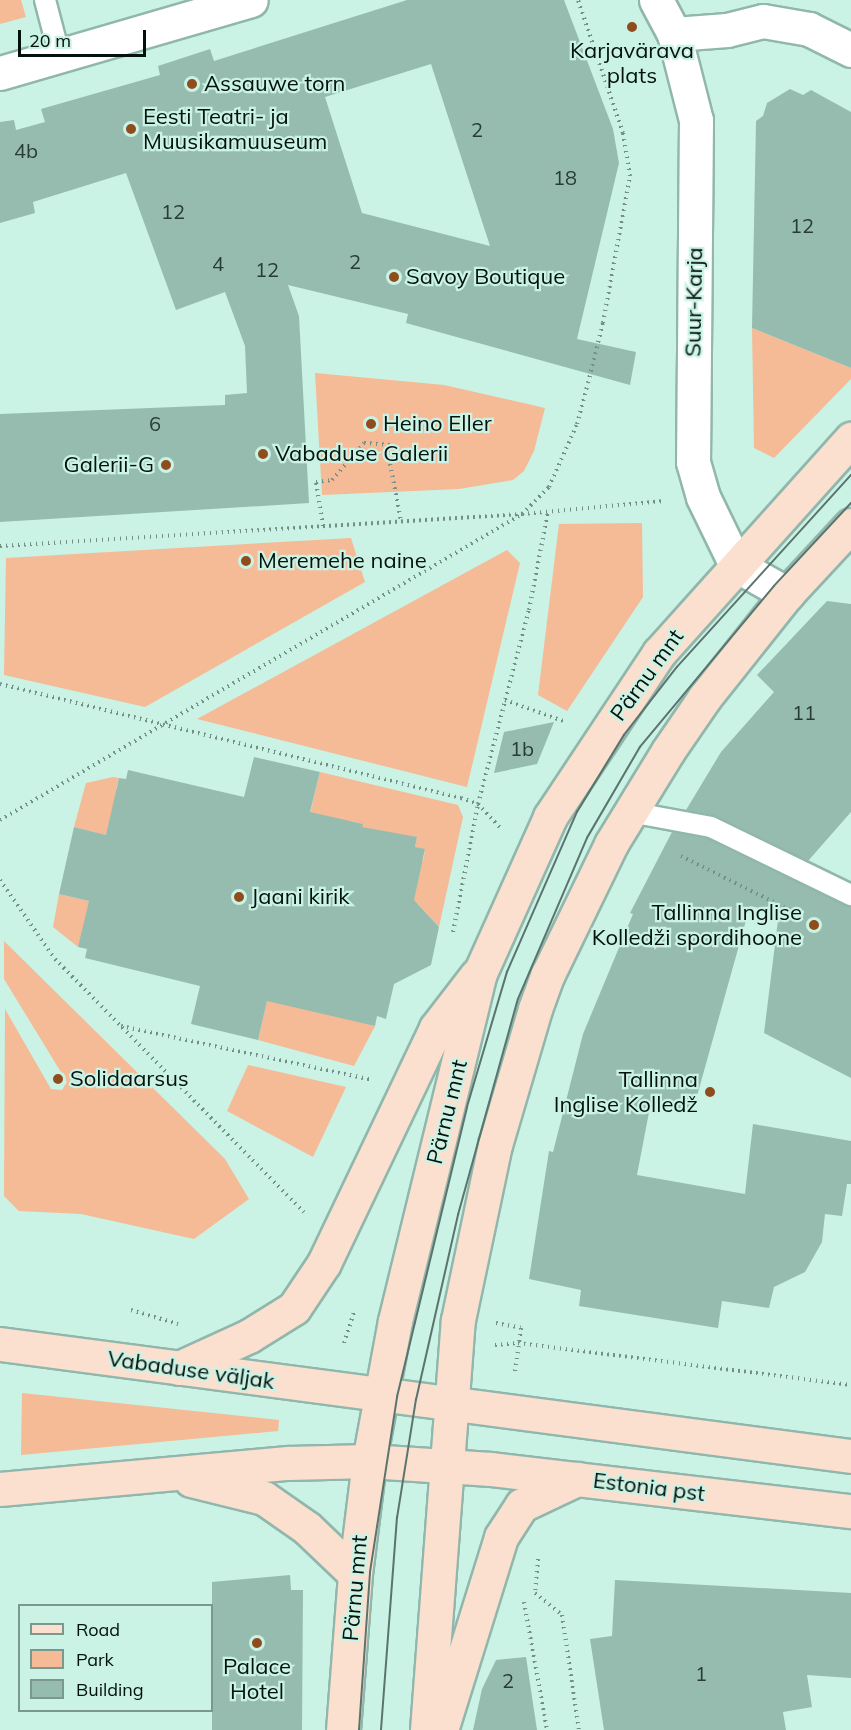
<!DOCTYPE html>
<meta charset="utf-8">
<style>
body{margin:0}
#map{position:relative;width:851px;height:1730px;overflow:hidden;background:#caf2e5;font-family:Mulish,sans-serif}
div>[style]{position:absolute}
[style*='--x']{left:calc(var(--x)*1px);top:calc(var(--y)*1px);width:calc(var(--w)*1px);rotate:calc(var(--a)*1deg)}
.green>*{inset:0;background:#f5ba96}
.building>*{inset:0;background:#96bcb0}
.path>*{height:4px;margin-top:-2px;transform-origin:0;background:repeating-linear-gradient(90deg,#738f86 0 1.5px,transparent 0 6px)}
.roads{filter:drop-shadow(2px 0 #91b7ac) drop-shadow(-2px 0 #91b7ac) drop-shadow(0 2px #91b7ac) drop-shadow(0 -2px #91b7ac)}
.service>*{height:20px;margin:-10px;padding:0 10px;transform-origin:10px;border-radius:10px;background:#fff}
.minor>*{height:33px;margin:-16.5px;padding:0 16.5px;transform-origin:16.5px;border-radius:16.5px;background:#fff}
.secondary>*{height:33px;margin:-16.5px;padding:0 16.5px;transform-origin:16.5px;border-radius:16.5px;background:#fbe0cf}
.tram>*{height:1.5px;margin:-0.75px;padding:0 0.75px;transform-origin:0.75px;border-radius:0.75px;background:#5b746d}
.dots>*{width:16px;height:16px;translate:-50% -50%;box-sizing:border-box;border:3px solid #caf2e5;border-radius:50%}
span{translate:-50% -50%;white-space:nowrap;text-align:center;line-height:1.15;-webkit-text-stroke:4.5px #caf2e5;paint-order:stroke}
.number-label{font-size:20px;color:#283c36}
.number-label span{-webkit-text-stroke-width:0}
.poi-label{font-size:22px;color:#04120e}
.left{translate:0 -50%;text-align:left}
.right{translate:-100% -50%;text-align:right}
.street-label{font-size:22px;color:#04120e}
.legend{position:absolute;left:18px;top:1604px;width:195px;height:108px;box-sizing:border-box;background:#caf2e5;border:2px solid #7b988f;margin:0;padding:8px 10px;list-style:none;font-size:18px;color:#04120e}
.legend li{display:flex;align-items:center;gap:12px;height:30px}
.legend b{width:30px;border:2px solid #7b988f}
.scale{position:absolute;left:18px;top:30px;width:128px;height:27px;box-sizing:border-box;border:3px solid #04120e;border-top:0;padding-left:8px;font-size:18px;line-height:21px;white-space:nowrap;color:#04120e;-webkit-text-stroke:4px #caf2e5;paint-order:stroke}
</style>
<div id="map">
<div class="green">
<i style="clip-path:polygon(0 0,21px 0,26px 17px,0 24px)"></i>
<i style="clip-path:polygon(752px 328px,851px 368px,851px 379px,774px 458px,754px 448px)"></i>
<i style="clip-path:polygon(315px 373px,444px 385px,545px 408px,534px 451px,524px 471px,513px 480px,459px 489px,322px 495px)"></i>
<i style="clip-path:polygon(642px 523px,643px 597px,567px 711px,538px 695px,559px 524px)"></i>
<i style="clip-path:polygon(351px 538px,365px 582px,145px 707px,4px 675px,6px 558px)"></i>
<i style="clip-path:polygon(507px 550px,520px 563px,467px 787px,197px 719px)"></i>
<i style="clip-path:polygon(320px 772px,458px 805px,463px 817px,439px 927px,418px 904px,403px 901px,413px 859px,423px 861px,425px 850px,415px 847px,417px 837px,360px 834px,362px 824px,351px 821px,348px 832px,308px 822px)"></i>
<i style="clip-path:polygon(113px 777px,119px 778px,116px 789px,123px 791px,113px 837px,74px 827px,86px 783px)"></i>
<i style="clip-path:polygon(59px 894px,98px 903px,78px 947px,53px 927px)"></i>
<i style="clip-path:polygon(4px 941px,225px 1159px,249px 1199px,194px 1239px,81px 1214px,19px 1211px,4px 1196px,5px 1009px,51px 1089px,62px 1090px,67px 1082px,4px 979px)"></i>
<i style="clip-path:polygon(269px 991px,375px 1026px,354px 1066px,258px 1040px)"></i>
<i style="clip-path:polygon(248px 1065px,346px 1087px,313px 1157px,227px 1111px)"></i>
<i style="clip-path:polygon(22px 1393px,279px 1420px,278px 1431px,21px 1455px)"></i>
</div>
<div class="building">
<i style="clip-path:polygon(evenodd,407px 0,564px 0,613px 129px,619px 163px,577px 339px,636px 352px,630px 385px,406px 323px,408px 314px,288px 285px,299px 316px,309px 503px,0 522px,0 414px,225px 405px,225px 395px,247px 393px,245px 346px,225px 292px,176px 310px,126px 173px,33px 202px,35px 213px,0 223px,0 122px,14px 120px,16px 130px,45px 122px,41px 109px,160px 75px,158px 66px,210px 49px,214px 61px,407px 0,431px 64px,490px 246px,362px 213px,325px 97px,431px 64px)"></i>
<i style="clip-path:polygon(790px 89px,803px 95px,811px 90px,851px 112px,851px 368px,752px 328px,756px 121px,763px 116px,767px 103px)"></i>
<i style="clip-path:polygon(827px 601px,851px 604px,851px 812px,808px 861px,716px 816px,686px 810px,721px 752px,774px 692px,757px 675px)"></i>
<i style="clip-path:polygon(554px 722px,537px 764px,494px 773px,504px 732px)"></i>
<i style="clip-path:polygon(254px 757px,320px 772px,310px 812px,363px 824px,362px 827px,417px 837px,415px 847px,425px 849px,414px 900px,439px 927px,431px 965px,394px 984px,386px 1019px,377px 1016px,375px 1026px,267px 1001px,258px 1040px,191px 1024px,200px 986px,85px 958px,87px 949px,78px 947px,89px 901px,59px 894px,74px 827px,106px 835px,119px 778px,126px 779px,128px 770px,244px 797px)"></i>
<i style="clip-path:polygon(672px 832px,707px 838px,851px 907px,851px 1078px,764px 1033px,779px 912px,750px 906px,697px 1096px,685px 1114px,650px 1107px,637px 1175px,745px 1194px,753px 1124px,851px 1141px,851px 1184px,847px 1184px,842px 1216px,825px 1214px,822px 1242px,805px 1272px,774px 1287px,769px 1308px,722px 1301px,718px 1328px,579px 1306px,581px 1290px,529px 1279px,549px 1151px,553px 1152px,583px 1034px,633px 914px,630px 913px)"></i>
<i style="clip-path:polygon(290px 1575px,291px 1590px,303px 1590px,302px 1730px,212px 1730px,212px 1582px)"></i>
<i style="clip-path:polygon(615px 1580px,851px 1593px,851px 1678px,807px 1675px,812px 1707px,783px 1712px,786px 1730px,604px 1730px,590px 1639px,612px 1636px)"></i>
<i style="clip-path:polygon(526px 1657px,537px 1730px,473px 1730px,482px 1689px,496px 1660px)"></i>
</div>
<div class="path">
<i style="--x:323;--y:526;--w:45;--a:-99"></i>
<i style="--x:316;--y:482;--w:16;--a:-7"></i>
<i style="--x:332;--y:480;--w:49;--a:-49.1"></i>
<i style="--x:364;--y:443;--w:27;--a:4"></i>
<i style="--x:391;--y:445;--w:13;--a:99"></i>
<i style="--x:389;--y:458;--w:64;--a:79.2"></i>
<i style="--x:0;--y:546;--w:523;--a:-3.51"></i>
<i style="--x:522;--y:514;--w:143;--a:-5.2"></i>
<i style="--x:0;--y:684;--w:475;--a:13.9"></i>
<i style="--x:461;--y:798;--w:18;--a:19"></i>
<i style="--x:478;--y:804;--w:34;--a:47"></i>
<i style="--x:505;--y:700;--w:65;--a:19.8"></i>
<i style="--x:0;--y:820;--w:605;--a:-30.38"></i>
<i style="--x:522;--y:514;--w:38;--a:-45"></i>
<i style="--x:549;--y:487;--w:69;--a:-66"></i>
<i style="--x:577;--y:424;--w:42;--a:-75"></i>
<i style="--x:588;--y:383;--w:62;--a:-76"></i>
<i style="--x:603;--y:323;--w:149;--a:-79.6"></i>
<i style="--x:630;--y:176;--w:44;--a:-99.2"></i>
<i style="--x:623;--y:133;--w:140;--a:-108.7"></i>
<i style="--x:681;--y:856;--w:126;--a:26.4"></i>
<i style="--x:0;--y:880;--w:96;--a:55.2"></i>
<i style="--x:55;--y:959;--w:355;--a:45.5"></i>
<i style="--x:453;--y:932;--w:130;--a:-78.9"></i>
<i style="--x:478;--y:804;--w:201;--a:-75.3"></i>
<i style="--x:529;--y:610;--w:101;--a:-79.1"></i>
<i style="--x:121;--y:1026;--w:254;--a:12.1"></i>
<i style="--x:131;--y:1310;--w:49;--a:16.6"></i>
<i style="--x:496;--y:1323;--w:25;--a:11"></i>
<i style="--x:521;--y:1328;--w:44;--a:97.8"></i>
<i style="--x:344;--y:1343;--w:32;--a:-72"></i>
<i style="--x:495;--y:1345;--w:23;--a:-5"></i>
<i style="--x:518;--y:1343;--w:336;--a:7.2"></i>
<i style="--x:538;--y:1559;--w:34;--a:95"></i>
<i style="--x:535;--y:1593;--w:35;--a:39"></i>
<i style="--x:562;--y:1615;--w:116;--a:81.6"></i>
<i style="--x:524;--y:1602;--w:130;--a:79.8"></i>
</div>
<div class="roads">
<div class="service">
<i style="--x:45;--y:0;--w:59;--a:75.3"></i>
<i style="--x:630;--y:812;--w:82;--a:10.5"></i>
<i style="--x:711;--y:827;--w:156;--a:25.9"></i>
</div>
<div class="minor">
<i style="--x:656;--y:0;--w:38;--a:62"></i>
<i style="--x:674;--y:34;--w:89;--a:75.7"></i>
<i style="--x:696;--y:120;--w:342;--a:90.5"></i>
<i style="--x:693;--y:462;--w:36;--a:74"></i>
<i style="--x:703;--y:497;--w:76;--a:64.1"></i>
<i style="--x:736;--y:565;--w:59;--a:29.6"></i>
<i style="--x:674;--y:34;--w:53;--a:-4.3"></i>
<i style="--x:727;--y:30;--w:37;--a:-14"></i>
<i style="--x:763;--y:21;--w:47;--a:9.9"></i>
<i style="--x:809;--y:29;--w:47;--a:26.6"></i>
<i style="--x:0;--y:73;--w:261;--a:-16.2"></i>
</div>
<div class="secondary">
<i style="--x:0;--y:1344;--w:858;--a:7.5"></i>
<i style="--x:179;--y:1368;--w:77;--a:-24.6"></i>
<i style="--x:249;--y:1336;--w:53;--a:-31.9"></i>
<i style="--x:294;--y:1308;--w:54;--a:-56.3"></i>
<i style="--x:324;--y:1263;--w:260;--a:-64.5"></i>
<i style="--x:436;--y:1028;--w:66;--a:-52.4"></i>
<i style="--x:191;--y:1480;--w:75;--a:13.9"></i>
<i style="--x:264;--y:1498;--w:52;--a:34.9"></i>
<i style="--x:307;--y:1528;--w:66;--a:43.8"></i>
<i style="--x:0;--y:1489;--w:289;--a:-5.2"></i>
<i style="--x:288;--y:1463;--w:81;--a:-1.4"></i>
<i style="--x:369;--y:1461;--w:122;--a:3.8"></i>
<i style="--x:491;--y:1469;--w:362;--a:6.7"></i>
<i style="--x:343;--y:1730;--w:156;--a:-85.6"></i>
<i style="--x:355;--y:1574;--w:114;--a:-82.9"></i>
<i style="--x:369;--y:1461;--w:142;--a:-79.5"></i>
<i style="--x:395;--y:1321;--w:358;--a:-76.3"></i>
<i style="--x:480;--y:973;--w:171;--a:-65.8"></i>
<i style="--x:550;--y:817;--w:197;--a:-56.4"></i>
<i style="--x:659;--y:653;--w:288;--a:-48.1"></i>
<i style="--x:427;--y:1730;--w:411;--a:-85.7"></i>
<i style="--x:458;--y:1320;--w:179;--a:-78.1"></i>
<i style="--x:495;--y:1145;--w:142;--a:-73.6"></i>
<i style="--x:535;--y:1009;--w:37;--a:-70"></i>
<i style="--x:548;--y:974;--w:144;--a:-64.1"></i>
<i style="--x:611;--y:844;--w:109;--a:-58.5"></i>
<i style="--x:668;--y:751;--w:65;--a:-55.6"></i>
<i style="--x:705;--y:697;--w:132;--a:-51.5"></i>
<i style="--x:787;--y:594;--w:94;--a:-47.2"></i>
<i style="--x:441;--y:1730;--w:202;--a:-72.7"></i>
<i style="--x:501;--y:1537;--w:38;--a:-57"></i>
<i style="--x:522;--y:1505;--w:61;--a:-25.3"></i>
</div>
</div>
<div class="tram">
<i style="--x:359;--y:1730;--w:158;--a:-86"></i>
<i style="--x:370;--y:1572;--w:177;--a:-81.2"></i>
<i style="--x:397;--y:1397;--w:298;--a:-76.4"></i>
<i style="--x:467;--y:1107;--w:141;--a:-73.5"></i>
<i style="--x:507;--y:972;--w:175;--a:-66.4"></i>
<i style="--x:577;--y:812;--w:90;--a:-58.6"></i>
<i style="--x:624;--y:735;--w:86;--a:-52.1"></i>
<i style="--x:677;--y:667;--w:259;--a:-47.8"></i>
<i style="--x:381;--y:1730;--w:213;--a:-85.7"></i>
<i style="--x:397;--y:1518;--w:120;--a:-80.9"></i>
<i style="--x:416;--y:1400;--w:190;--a:-77.2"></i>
<i style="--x:458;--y:1215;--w:224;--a:-74.5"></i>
<i style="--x:518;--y:999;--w:175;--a:-66.8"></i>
<i style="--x:587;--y:838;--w:105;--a:-59.8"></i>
<i style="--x:640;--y:747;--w:209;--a:-50.2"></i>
<i style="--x:774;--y:586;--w:113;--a:-47.1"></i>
</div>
<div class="dots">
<i style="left:632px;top:27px;background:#8f4c1d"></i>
<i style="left:192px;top:84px;background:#8f4c1d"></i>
<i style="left:131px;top:129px;background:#8f4c1d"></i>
<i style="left:394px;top:277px;background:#8f4c1d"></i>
<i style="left:371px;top:424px;background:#8f4c1d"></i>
<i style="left:263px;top:454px;background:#8f4c1d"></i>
<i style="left:166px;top:465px;background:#8f4c1d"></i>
<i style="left:246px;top:561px;background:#8f4c1d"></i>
<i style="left:239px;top:897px;background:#8f4c1d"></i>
<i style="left:814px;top:925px;background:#8f4c1d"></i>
<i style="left:58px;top:1079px;background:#8f4c1d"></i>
<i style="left:710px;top:1092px;background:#8f4c1d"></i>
<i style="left:257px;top:1643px;background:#8f4c1d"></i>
</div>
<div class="number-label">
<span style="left:477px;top:129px">2</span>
<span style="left:26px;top:150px">4b</span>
<span style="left:565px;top:177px">18</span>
<span style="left:173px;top:211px">12</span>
<span style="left:802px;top:225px">12</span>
<span style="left:355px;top:261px">2</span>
<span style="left:218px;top:263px">4</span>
<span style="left:267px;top:269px">12</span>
<span style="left:155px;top:423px">6</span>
<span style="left:804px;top:712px">11</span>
<span style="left:522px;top:748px">1b</span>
<span style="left:701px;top:1673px">1</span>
<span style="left:508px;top:1680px">2</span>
</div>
<div class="poi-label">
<span style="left:632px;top:63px">Karjavärava<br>plats</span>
<span class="left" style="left:204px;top:84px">Assauwe torn</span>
<span class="left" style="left:143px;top:129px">Eesti Teatri- ja<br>Muusikamuuseum</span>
<span class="left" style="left:406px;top:277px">Savoy Boutique</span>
<span class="left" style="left:383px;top:424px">Heino Eller</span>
<span class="left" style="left:275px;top:454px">Vabaduse Galerii</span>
<span class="right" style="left:154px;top:465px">Galerii-G</span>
<span class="left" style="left:258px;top:561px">Meremehe naine</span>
<span class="left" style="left:251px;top:897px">Jaani kirik</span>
<span class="right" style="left:802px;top:925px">Tallinna Inglise<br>Kolledži spordihoone</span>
<span class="left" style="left:70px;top:1079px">Solidaarsus</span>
<span class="right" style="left:698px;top:1092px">Tallinna<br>Inglise Kolledž</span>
<span style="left:257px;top:1679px">Palace<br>Hotel</span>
</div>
<div class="street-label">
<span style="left:694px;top:302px;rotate:-89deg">Suur-Karja</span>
<span style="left:647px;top:675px;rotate:-54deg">Pärnu mnt</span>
<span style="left:447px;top:1112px;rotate:-76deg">Pärnu mnt</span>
<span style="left:191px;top:1370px;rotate:8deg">Vabaduse väljak</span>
<span style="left:649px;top:1487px;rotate:7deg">Estonia pst</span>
<span style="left:355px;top:1588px;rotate:-85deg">Pärnu mnt</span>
</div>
<ul class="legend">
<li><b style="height:8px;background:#fbe0cf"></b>Road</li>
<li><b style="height:16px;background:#f5ba96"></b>Park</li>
<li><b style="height:16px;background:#96bcb0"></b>Building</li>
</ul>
<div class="scale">20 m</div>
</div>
